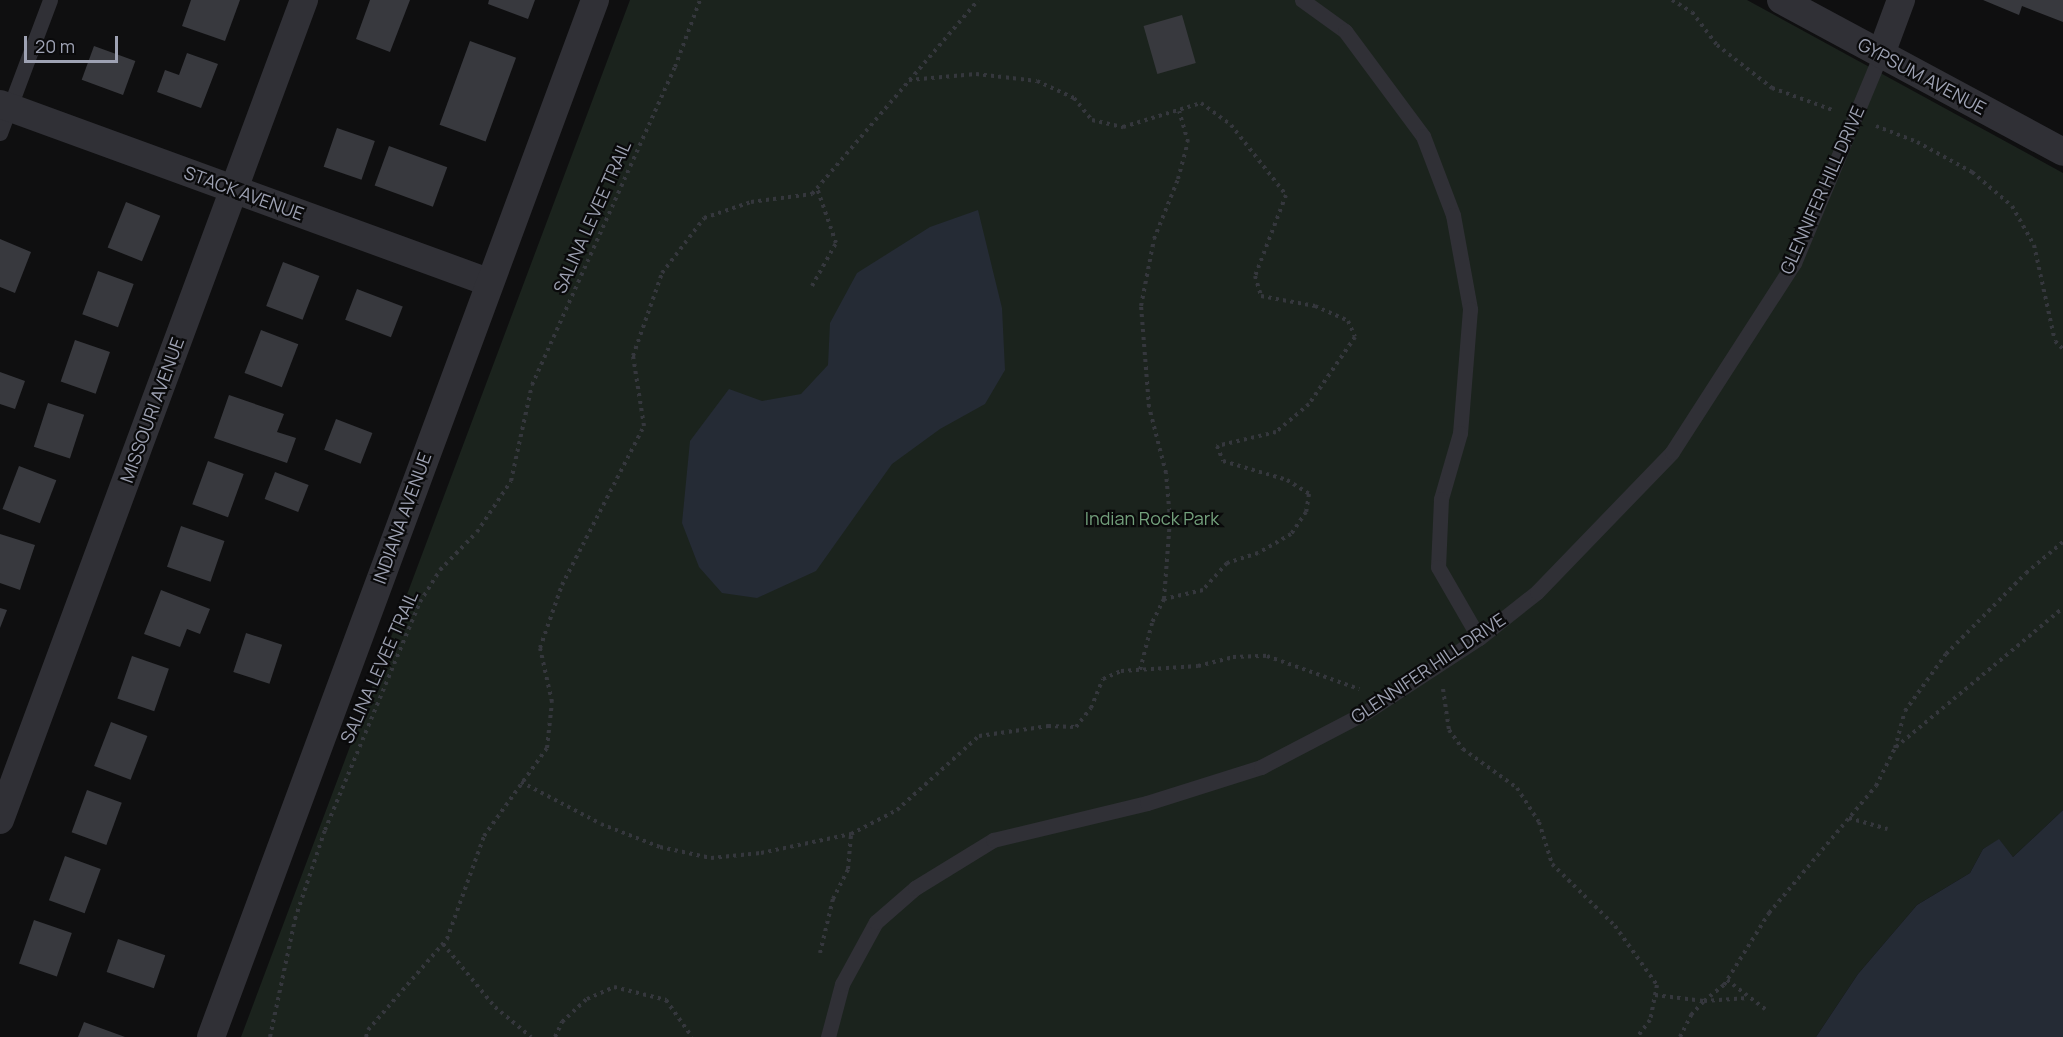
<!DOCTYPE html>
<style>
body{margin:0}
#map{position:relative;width:2063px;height:1037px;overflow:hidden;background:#0f0f10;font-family:Manrope,sans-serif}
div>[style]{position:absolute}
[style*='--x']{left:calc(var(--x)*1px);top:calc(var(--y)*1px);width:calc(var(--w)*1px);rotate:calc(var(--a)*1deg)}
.green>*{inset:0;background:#1b231d}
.water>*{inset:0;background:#252b35}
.building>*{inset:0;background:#38393e;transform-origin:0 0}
.path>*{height:4px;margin-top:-2px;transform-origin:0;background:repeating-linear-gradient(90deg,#35373d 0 3px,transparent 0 7.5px)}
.service>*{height:15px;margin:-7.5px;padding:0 7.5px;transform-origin:7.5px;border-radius:7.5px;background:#303036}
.minor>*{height:28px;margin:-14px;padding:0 14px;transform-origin:14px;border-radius:14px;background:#303036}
span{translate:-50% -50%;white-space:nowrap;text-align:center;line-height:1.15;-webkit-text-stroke:4.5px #0a0a0b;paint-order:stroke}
.street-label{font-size:18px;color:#9ea2b3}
.park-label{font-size:18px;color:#73a07c}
.scale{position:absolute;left:24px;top:36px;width:94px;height:27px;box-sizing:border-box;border:3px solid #9ea2b3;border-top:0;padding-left:8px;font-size:18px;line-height:21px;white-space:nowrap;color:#9ea2b3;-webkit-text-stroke:4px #0a0a0b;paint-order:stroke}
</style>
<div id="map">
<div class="green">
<i style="clip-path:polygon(630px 0,1747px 0,2063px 173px,2063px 810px,2013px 857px,1999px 840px,1983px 849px,1970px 873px,1917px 905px,1858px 974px,1816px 1037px,241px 1037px)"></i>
</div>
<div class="water">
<i style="clip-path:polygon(978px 210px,1002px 308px,1005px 370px,985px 404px,940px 429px,892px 464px,816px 571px,757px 598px,722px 593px,699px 567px,682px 523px,690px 441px,729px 389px,762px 401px,801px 394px,828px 365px,830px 323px,857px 273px,930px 227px)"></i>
<i style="clip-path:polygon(2063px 810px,2063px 1037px,1816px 1037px,1858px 974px,1917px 905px,1970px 873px,1983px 849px,1999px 839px,2013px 857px)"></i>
</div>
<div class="building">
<i style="clip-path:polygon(191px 0,240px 0,225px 41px,182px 26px)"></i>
<i style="clip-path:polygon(370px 0,410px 0,390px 52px,356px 39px)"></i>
<i style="clip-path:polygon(489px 0,535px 0,528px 19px,488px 4px)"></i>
<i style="clip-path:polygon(1983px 0,2063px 0,2063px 22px,2022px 6px,2019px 15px)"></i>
<i style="left:1182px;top:15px;width:50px;height:40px;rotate:74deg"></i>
<i style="left:470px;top:41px;width:49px;height:89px;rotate:20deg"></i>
<i style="left:94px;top:46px;width:44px;height:36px;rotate:20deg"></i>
<i style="clip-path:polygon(187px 53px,218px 64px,201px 108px,157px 92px,165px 70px,179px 75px)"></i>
<i style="left:337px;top:128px;width:40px;height:41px;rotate:19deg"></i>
<i style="left:389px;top:146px;width:62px;height:42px;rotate:20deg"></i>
<i style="left:126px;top:202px;width:37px;height:49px;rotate:22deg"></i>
<i style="clip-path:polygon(0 239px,31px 252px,15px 293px,0 287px)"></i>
<i style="left:283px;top:262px;width:39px;height:47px;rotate:21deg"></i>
<i style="left:98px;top:271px;width:38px;height:46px;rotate:20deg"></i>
<i style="left:357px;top:289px;width:49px;height:33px;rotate:21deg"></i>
<i style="left:261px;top:330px;width:40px;height:46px;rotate:21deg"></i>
<i style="left:75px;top:340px;width:37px;height:44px;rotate:19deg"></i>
<i style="clip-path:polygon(0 372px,25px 381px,15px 409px,0 404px)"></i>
<i style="clip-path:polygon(229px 395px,284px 414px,277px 432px,296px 438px,287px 463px,214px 438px)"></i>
<i style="left:48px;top:403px;width:38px;height:46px;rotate:18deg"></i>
<i style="left:336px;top:419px;width:39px;height:33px;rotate:21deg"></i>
<i style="left:208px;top:461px;width:38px;height:46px;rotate:20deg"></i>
<i style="left:19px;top:466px;width:40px;height:46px;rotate:21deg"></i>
<i style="left:275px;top:472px;width:36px;height:29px;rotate:21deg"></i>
<i style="left:181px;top:526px;width:46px;height:43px;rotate:19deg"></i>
<i style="clip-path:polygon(0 534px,35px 545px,20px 590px,0 583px)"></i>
<i style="clip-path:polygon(161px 590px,210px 609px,200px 634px,187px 629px,180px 647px,144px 634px)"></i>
<i style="clip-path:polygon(0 608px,7px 610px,0 628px)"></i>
<i style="left:246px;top:633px;width:38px;height:41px;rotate:18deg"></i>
<i style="left:132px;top:656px;width:39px;height:45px;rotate:19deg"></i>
<i style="left:111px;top:722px;width:39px;height:47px;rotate:21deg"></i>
<i style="left:87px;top:790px;width:37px;height:45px;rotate:20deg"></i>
<i style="left:65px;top:856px;width:38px;height:47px;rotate:20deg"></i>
<i style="left:34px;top:920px;width:40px;height:46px;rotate:19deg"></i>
<i style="left:118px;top:939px;width:50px;height:35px;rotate:19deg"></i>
<i style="clip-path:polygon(84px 1022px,125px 1037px,78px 1037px)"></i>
</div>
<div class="path">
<i style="--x:1672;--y:0;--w:23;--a:31"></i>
<i style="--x:1692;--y:12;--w:41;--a:52.9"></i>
<i style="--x:1717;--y:45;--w:70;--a:38"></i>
<i style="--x:1772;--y:88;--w:64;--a:20.1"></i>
<i style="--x:909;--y:80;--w:67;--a:-5.1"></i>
<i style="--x:976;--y:74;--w:61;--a:6.5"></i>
<i style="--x:1037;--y:81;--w:41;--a:24.7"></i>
<i style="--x:1074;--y:98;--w:28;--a:51"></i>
<i style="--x:1092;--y:120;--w:32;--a:13"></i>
<i style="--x:1123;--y:127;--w:82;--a:-17.1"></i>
<i style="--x:1201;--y:103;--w:37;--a:36"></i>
<i style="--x:1231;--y:125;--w:89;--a:51.8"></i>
<i style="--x:1286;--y:195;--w:87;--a:110.9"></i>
<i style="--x:1255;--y:276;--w:21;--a:73"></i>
<i style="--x:1261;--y:296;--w:55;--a:10.5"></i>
<i style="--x:1315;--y:306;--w:36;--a:24"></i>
<i style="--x:1348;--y:321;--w:17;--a:66"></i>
<i style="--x:1355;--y:337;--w:81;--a:124.5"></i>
<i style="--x:1309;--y:404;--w:43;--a:139.7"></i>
<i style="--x:1276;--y:432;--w:61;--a:166.7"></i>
<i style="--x:1217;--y:446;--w:16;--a:68"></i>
<i style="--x:1223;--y:461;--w:67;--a:16.5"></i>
<i style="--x:1287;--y:480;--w:26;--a:32"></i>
<i style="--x:1309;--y:494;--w:18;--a:99"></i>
<i style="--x:1306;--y:512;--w:27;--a:124"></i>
<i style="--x:1291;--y:534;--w:38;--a:150"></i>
<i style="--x:1258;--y:553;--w:33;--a:162"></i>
<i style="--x:1227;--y:563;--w:36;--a:132"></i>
<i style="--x:1203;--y:590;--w:40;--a:167"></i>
<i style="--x:1164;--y:599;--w:27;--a:117"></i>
<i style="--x:1152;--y:623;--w:49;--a:104.3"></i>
<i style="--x:1876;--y:126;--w:44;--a:21.3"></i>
<i style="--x:1917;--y:142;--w:63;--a:28.6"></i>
<i style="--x:1972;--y:172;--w:52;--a:40.4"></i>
<i style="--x:2012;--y:206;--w:45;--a:60.6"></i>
<i style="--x:2034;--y:245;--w:98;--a:77.7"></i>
<i style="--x:2055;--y:341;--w:11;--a:45"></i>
<i style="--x:812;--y:286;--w:49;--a:-60.8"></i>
<i style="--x:836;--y:243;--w:58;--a:-109.1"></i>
<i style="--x:1164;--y:599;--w:80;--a:-85.7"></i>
<i style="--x:1170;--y:519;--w:46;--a:-95"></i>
<i style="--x:1166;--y:473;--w:68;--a:-104.4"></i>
<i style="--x:1149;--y:407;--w:101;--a:-94.5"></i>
<i style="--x:1141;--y:306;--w:68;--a:-79"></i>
<i style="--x:1154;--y:239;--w:65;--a:-68.2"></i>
<i style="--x:1178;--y:179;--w:38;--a:-75"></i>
<i style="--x:1188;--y:142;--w:32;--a:-106"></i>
<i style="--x:1443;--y:689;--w:41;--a:81.7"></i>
<i style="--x:1449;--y:730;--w:24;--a:54"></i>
<i style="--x:1463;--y:749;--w:67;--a:35.8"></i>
<i style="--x:1517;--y:788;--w:40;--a:57.1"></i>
<i style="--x:1539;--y:822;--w:44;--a:72.8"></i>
<i style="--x:1552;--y:864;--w:88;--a:44.5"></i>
<i style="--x:1615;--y:926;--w:72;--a:54.6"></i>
<i style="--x:1657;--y:985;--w:36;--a:101"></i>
<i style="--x:1650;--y:1020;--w:21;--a:127"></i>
<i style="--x:1896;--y:747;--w:217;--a:-39.8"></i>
<i style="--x:521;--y:782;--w:90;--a:27.7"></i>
<i style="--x:601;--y:824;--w:63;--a:21.3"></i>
<i style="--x:660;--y:847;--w:52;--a:12.2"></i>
<i style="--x:711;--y:858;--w:50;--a:-5.7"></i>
<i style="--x:761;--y:853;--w:92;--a:-11.9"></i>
<i style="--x:851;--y:834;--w:52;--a:-27.6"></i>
<i style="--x:897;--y:810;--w:110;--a:-42.1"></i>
<i style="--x:979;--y:736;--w:70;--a:-8.2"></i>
<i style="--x:1048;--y:726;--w:28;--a:2"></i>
<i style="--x:1076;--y:727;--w:24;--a:-52"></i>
<i style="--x:1091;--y:708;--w:31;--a:-68"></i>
<i style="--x:1103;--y:679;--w:20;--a:-24"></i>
<i style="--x:1121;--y:671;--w:77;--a:-3.7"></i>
<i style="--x:1198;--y:666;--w:36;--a:-14"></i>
<i style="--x:1233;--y:657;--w:34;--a:-2"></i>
<i style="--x:1267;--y:656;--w:98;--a:19.7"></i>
<i style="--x:1849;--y:818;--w:40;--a:16"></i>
<i style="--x:443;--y:944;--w:82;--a:50.5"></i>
<i style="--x:495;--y:1007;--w:47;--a:39.8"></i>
<i style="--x:820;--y:953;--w:56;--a:-76.5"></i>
<i style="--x:833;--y:899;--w:34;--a:-63"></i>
<i style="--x:848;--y:869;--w:35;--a:-85"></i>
<i style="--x:1727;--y:980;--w:48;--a:37.3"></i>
<i style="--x:1655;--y:995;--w:49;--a:7"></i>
<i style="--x:1704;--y:1001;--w:26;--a:-39"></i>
<i style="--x:1724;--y:985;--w:85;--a:-58"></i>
<i style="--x:1769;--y:913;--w:166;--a:-49.9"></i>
<i style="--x:1876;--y:786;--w:42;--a:-63.4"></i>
<i style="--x:1895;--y:748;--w:38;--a:-75"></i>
<i style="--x:1905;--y:711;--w:70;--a:-54.3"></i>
<i style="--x:1946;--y:654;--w:114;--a:-45.4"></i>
<i style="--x:2026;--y:573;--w:48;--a:-40"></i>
<i style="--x:270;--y:1037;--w:121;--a:-78"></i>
<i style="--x:295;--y:919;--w:94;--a:-71.4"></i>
<i style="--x:325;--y:830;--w:247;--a:-67.4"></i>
<i style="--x:420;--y:602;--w:38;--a:-58"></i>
<i style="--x:440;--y:570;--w:53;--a:-45.8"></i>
<i style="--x:477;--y:532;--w:61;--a:-56.3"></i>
<i style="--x:511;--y:481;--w:98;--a:-77.7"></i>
<i style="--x:532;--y:385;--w:349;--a:-65.8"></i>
<i style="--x:675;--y:67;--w:72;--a:-69.5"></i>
<i style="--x:366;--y:1037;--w:7;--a:-74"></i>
<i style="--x:368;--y:1030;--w:121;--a:-49"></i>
<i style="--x:447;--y:939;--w:109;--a:-70.2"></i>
<i style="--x:484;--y:836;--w:108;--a:-54.4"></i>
<i style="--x:547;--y:748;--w:46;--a:-83.8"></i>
<i style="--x:552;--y:702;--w:55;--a:-102.5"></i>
<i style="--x:540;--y:648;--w:67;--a:-70.8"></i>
<i style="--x:562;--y:585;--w:179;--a:-62.7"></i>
<i style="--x:644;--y:426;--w:71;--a:-98.9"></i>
<i style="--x:633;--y:356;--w:88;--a:-70.7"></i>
<i style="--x:662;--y:273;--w:69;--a:-52.6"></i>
<i style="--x:704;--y:218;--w:50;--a:-18.8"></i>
<i style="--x:751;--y:202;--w:62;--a:-7.5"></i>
<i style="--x:812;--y:194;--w:255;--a:-49.4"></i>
<i style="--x:555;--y:1037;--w:17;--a:-65"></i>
<i style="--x:562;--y:1022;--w:34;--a:-43"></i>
<i style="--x:587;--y:999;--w:30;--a:-24"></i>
<i style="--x:614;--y:987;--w:54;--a:14"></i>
<i style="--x:666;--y:1000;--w:45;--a:54.9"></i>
<i style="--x:1680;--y:1037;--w:25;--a:-63"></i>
<i style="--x:1691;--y:1015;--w:19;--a:-47"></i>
<i style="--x:1704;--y:1001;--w:44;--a:-3.9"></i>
</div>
<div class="service">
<i style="--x:1302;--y:0;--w:53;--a:35.8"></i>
<i style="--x:1345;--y:31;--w:131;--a:53.4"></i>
<i style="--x:1423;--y:136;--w:85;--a:69.2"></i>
<i style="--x:1453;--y:215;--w:96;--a:79.7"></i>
<i style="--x:1470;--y:309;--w:124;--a:94.6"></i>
<i style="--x:1460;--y:433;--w:69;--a:106.1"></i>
<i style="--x:1441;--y:499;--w:68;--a:92.5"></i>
<i style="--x:1438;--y:567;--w:82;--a:60"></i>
<i style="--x:0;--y:133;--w:142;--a:-69.4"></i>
<i style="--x:828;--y:1037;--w:55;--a:-75.2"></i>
<i style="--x:842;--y:984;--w:71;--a:-61.3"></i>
<i style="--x:876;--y:922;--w:52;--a:-41.1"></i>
<i style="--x:915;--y:888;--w:92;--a:-31.6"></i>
<i style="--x:993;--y:840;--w:158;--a:-13.5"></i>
<i style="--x:1147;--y:803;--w:120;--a:-17.5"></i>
<i style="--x:1261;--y:767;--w:119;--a:-27.6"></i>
<i style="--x:1366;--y:712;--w:135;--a:-33.2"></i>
<i style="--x:1479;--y:638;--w:74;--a:-38.4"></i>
<i style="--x:1537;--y:592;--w:194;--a:-46"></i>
<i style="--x:1672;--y:452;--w:225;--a:-57.2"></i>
<i style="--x:1794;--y:263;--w:226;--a:-67.4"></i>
</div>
<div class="minor">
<i style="--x:1781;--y:0;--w:320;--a:28.3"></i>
<i style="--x:1881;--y:54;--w:58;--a:-69.7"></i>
<i style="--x:0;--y:104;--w:519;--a:20.04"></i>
<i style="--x:0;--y:820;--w:875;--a:-69.66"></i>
<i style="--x:211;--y:1037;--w:1106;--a:-69.68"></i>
</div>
<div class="street-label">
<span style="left:1922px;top:76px;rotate:28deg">GYPSUM AVENUE</span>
<span style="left:1822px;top:190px;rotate:-66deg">GLENNIFER HILL DRIVE</span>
<span style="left:244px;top:193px;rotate:20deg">STACK AVENUE</span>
<span style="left:592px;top:217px;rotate:-66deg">SALINA LEVEE TRAIL</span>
<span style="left:152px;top:410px;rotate:-70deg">MISSOURI AVENUE</span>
<span style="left:402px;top:518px;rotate:-70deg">INDIANA AVENUE</span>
<span style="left:379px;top:667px;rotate:-66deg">SALINA LEVEE TRAIL</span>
<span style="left:1428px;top:668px;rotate:-34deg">GLENNIFER HILL DRIVE</span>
</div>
<div class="park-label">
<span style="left:1152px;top:518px">Indian Rock Park</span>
</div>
<div class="scale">20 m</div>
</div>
